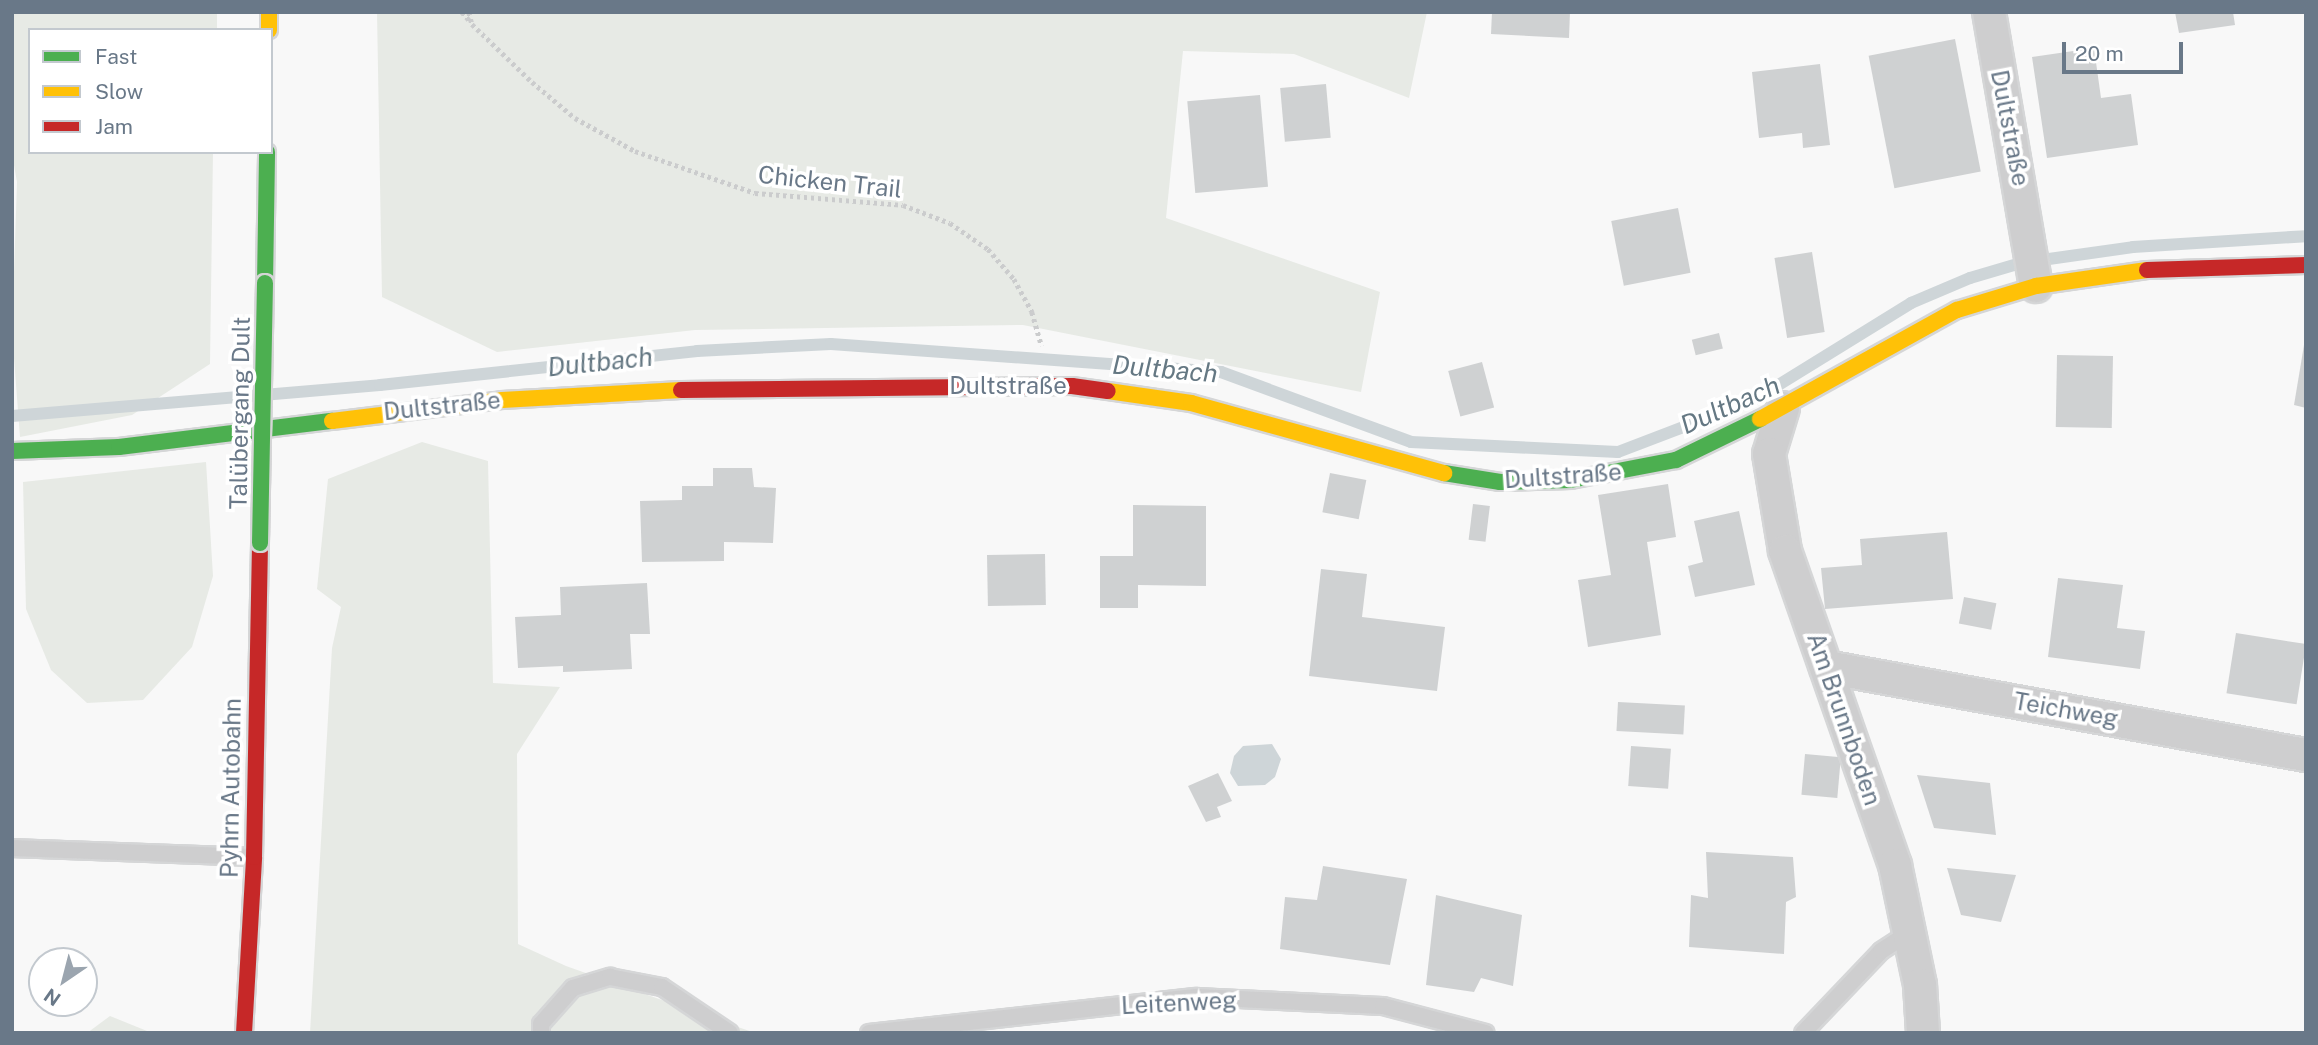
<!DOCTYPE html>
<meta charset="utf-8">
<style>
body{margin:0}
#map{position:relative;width:2318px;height:1045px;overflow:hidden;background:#f8f8f8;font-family:"Public Sans",sans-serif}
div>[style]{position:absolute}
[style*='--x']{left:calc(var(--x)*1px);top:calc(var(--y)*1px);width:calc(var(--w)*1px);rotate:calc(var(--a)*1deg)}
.green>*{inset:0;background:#e7eae5}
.water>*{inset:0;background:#ced5d8}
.stream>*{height:12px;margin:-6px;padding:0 6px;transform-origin:6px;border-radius:6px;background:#ced5d8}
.building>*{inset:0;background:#cfd1d2;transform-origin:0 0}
.path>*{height:4.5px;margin-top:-2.25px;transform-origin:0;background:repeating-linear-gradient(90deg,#cbcccd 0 3.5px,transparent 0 7px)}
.roads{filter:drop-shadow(2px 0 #d5d6d7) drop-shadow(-2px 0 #d5d6d7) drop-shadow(0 2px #d5d6d7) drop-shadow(0 -2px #d5d6d7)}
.lane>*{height:16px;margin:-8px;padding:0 8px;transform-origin:8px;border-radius:8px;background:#cececf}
.street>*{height:32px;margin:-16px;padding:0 16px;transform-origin:16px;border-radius:16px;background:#cececf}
.fast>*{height:16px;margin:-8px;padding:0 8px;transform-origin:8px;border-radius:8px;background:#4caf50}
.slow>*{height:16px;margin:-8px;padding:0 8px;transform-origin:8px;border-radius:8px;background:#ffc107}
.jam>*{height:16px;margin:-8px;padding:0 8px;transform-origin:8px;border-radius:8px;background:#c62828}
.bridges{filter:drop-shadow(2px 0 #d5d5d6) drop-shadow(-2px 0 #d5d5d6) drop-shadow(0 2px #d5d5d6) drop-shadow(0 -2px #d5d5d6)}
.fast-bridge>*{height:16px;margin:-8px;padding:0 8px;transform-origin:8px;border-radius:8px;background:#4caf50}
span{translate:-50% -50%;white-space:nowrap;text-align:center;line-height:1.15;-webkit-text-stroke:7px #fff;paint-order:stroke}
.street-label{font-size:24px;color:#697888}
.water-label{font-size:26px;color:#657883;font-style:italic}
.frame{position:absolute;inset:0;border:14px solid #697888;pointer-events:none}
.legend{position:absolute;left:28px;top:28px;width:245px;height:126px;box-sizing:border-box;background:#fff;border:2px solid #c3c9cf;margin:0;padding:9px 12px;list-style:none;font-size:21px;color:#697888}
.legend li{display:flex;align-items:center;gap:14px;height:35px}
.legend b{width:35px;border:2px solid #c3c9cf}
.north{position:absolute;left:28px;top:947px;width:70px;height:70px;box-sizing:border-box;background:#fff;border:2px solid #c3c9cf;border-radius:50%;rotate:215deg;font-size:19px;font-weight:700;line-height:28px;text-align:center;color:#697888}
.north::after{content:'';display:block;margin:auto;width:24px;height:32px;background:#9ba5af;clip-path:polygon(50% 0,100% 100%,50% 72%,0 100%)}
.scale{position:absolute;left:2062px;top:42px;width:121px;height:32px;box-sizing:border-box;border:4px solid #697888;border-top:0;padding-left:9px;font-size:21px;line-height:24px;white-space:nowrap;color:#697888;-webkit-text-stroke:5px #fff;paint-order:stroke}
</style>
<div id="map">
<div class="green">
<i style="clip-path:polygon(12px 12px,217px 12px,217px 30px,30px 30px,30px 152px,213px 152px,210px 364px,132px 415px,20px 437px,12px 332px,17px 182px,12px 154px)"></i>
<i style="clip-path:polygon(377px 12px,1427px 12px,1409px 98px,1294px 54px,1183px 51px,1166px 218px,1380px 292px,1361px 392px,1023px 325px,695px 330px,497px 352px,382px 297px)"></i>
<i style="clip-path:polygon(422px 442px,488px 461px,493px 683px,560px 687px,517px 754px,518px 944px,566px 966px,755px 1033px,310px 1033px,332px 648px,341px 607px,317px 589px,328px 479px)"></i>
<i style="clip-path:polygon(206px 462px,213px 576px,192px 647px,143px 700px,87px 703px,51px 670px,26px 609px,23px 482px)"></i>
<i style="clip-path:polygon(110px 1016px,152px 1033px,87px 1033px)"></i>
</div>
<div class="water">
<i style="clip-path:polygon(1272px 744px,1281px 759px,1275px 777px,1265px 785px,1238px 786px,1230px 773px,1234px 756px,1243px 746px)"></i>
</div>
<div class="stream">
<i style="--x:12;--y:416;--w:369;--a:-4.8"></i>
<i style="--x:380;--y:385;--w:319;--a:-6.1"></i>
<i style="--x:697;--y:351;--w:134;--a:-3"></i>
<i style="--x:831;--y:344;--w:391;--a:4.1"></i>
<i style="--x:1221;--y:372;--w:202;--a:20.2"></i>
<i style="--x:1411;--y:442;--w:207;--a:2.8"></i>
<i style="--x:1618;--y:452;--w:146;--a:-20.9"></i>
<i style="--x:1754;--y:400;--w:185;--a:-31.7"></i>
<i style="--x:1911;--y:303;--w:64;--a:-23"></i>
<i style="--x:1970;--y:278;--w:53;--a:-16.4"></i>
<i style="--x:2021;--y:263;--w:113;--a:-8.1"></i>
<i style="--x:2133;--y:247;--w:173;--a:-3.6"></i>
</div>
<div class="building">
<i style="clip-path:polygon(1492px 12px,1570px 12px,1569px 38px,1491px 34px)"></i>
<i style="clip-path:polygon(2175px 12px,2233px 12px,2235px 25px,2179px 33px)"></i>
<i style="left:1955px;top:39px;width:135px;height:88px;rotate:79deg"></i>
<i style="clip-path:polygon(2094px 48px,2101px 98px,2131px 94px,2138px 145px,2047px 158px,2032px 57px)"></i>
<i style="clip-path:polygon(1820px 64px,1830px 145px,1803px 148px,1802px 133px,1759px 138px,1752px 72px)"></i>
<i style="left:1326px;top:84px;width:54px;height:46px;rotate:85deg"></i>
<i style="left:1260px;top:95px;width:92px;height:73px;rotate:85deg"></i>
<i style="left:1678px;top:208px;width:66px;height:68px;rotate:79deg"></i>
<i style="left:1812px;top:252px;width:81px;height:38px;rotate:81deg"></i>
<i style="left:1719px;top:333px;width:16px;height:28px;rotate:76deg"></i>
<i style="clip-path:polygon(2304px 345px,2306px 345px,2306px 408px,2294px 405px)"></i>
<i style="left:2057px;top:355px;width:56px;height:72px;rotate:1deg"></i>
<i style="left:1482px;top:362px;width:47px;height:35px;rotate:75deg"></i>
<i style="clip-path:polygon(713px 468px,752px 468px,754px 487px,776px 488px,773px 543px,724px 542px,724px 561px,642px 562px,640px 501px,682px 500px,682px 486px,713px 486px)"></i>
<i style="left:1330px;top:473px;width:37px;height:40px;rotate:11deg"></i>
<i style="clip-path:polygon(1668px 484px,1676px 537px,1647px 542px,1661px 635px,1588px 647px,1578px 580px,1611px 575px,1598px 495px)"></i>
<i style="left:1473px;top:504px;width:17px;height:36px;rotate:7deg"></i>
<i style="clip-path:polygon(1133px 505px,1206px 506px,1206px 586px,1138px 585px,1138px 608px,1100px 608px,1100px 556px,1133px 556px)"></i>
<i style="clip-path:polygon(1739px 511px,1755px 585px,1695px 597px,1688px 566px,1703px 562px,1694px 521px)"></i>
<i style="clip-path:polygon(1947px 532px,1953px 599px,1825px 609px,1821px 568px,1862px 565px,1860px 539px)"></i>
<i style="left:1045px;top:554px;width:51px;height:58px;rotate:89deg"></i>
<i style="clip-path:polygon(1321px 569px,1367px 574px,1362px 617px,1445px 627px,1437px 691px,1309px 676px)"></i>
<i style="clip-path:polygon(2058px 578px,2123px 585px,2117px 628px,2145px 631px,2140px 669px,2048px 657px)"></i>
<i style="clip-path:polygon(647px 583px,650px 634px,630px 634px,632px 669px,563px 672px,563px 666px,518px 668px,515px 617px,561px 615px,560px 587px)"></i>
<i style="left:1964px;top:597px;width:33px;height:27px;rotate:11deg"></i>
<i style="left:2236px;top:633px;width:71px;height:61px;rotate:9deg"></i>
<i style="left:1618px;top:702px;width:67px;height:29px;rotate:3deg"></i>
<i style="left:1631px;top:746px;width:40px;height:40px;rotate:4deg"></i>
<i style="left:1805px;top:754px;width:36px;height:41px;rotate:5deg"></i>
<i style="clip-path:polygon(1218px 773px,1232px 801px,1217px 807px,1221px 817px,1206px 822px,1188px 786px)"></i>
<i style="clip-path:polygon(1917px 775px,1990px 783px,1996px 835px,1934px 828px)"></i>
<i style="clip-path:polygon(1706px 852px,1793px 857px,1796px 897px,1786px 902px,1784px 954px,1689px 947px,1691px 895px,1708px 898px)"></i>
<i style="clip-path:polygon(1323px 866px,1407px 879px,1390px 965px,1280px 949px,1285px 897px,1317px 900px)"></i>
<i style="clip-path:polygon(1947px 868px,2016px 875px,2001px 922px,1961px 915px)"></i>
<i style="clip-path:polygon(1436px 895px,1522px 915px,1513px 986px,1481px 978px,1474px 992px,1426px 985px)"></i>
</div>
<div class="path">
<i style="--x:462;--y:12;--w:11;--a:49"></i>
<i style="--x:469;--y:12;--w:12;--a:76"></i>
<i style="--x:472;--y:24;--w:83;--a:44"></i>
<i style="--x:532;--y:82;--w:56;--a:39.9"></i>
<i style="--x:575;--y:118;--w:68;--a:28.8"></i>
<i style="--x:635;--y:151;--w:127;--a:19.3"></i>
<i style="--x:755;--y:193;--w:148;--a:4.6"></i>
<i style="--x:903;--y:205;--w:50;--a:21"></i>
<i style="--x:950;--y:223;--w:46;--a:34.4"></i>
<i style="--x:988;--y:249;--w:40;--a:49"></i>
<i style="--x:1014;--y:279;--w:38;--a:61"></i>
<i style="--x:1032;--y:312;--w:35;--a:74"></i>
</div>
<div class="roads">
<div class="lane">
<i style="--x:12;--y:848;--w:242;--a:2.1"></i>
<i style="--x:541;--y:1033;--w:9;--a:-90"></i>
<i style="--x:541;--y:1024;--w:48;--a:-48.4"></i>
<i style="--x:573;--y:988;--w:39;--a:-17"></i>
<i style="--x:610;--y:977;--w:53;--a:10.9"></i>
<i style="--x:662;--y:987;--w:82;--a:34.1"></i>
<i style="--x:869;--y:1033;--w:330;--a:-6.3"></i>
<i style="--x:1197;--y:997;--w:186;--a:2.8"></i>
<i style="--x:1383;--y:1006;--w:106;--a:14.7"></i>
<i style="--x:1803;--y:1033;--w:113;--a:-46.4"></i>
<i style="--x:1881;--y:951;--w:33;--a:-33"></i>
</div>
<div class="street">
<i style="--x:1989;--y:12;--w:278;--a:80.3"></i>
<i style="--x:1783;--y:408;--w:48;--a:106.9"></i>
<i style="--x:1769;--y:454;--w:98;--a:80.6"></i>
<i style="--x:1785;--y:551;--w:333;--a:70.7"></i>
<i style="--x:1895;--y:865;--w:123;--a:78.2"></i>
<i style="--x:1920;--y:985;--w:48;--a:86.4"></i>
<i style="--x:1826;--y:667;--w:488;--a:10.4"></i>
</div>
<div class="fast">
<i style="--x:265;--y:283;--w:131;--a:-89.1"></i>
<i style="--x:12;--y:451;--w:107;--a:-2.1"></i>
<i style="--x:119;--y:447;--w:215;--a:-7"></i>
<i style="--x:1444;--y:473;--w:57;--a:9.1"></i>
<i style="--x:1500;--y:482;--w:71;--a:-1.6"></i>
<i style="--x:1571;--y:480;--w:107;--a:-10.8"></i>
<i style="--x:1676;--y:460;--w:93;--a:-26"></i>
</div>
<div class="slow">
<i style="--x:269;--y:12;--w:18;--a:90"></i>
<i style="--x:1108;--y:391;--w:84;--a:8.2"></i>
<i style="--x:1191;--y:403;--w:263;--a:15.5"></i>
<i style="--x:1760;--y:419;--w:225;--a:-29"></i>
<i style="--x:1957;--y:310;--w:83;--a:-16.9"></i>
<i style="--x:2036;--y:286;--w:112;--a:-8.2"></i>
<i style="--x:332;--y:421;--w:171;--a:-7"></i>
<i style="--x:502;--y:400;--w:179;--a:-3.2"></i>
</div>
<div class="jam">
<i style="--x:2147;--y:270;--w:159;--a:-1.8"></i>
<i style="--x:681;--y:390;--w:391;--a:-0.6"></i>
<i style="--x:1072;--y:386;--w:36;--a:8"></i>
<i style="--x:244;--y:1033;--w:176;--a:-86.7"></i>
<i style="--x:254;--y:857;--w:314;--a:-88.9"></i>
</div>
</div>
<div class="bridges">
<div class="fast-bridge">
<i style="--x:260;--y:543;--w:260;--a:-88.9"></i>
</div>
</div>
<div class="street-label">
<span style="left:2010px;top:128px;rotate:79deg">Dultstraße</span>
<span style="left:830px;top:182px;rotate:6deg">Chicken Trail</span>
<span style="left:1008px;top:386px">Dultstraße</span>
<span style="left:442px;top:406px;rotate:-6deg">Dultstraße</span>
<span style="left:240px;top:413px;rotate:-89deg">Talübergang Dult</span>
<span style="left:1563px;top:476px;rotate:-4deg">Dultstraße</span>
<span style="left:2066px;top:710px;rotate:10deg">Teichweg</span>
<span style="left:1844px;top:719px;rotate:71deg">Am Brunnboden</span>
<span style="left:231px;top:788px;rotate:-89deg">Pyhrn Autobahn</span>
<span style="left:1179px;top:1003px;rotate:-3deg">Leitenweg</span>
</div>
<div class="water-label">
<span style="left:600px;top:362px;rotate:-6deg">Dultbach</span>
<span style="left:1165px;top:369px;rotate:5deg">Dultbach</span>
<span style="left:1730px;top:405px;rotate:-24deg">Dultbach</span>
</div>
<div class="frame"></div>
<ul class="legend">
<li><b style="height:9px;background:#4caf50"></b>Fast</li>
<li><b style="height:9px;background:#ffc107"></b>Slow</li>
<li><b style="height:9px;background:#c62828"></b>Jam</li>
</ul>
<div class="north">N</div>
<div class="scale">20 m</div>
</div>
